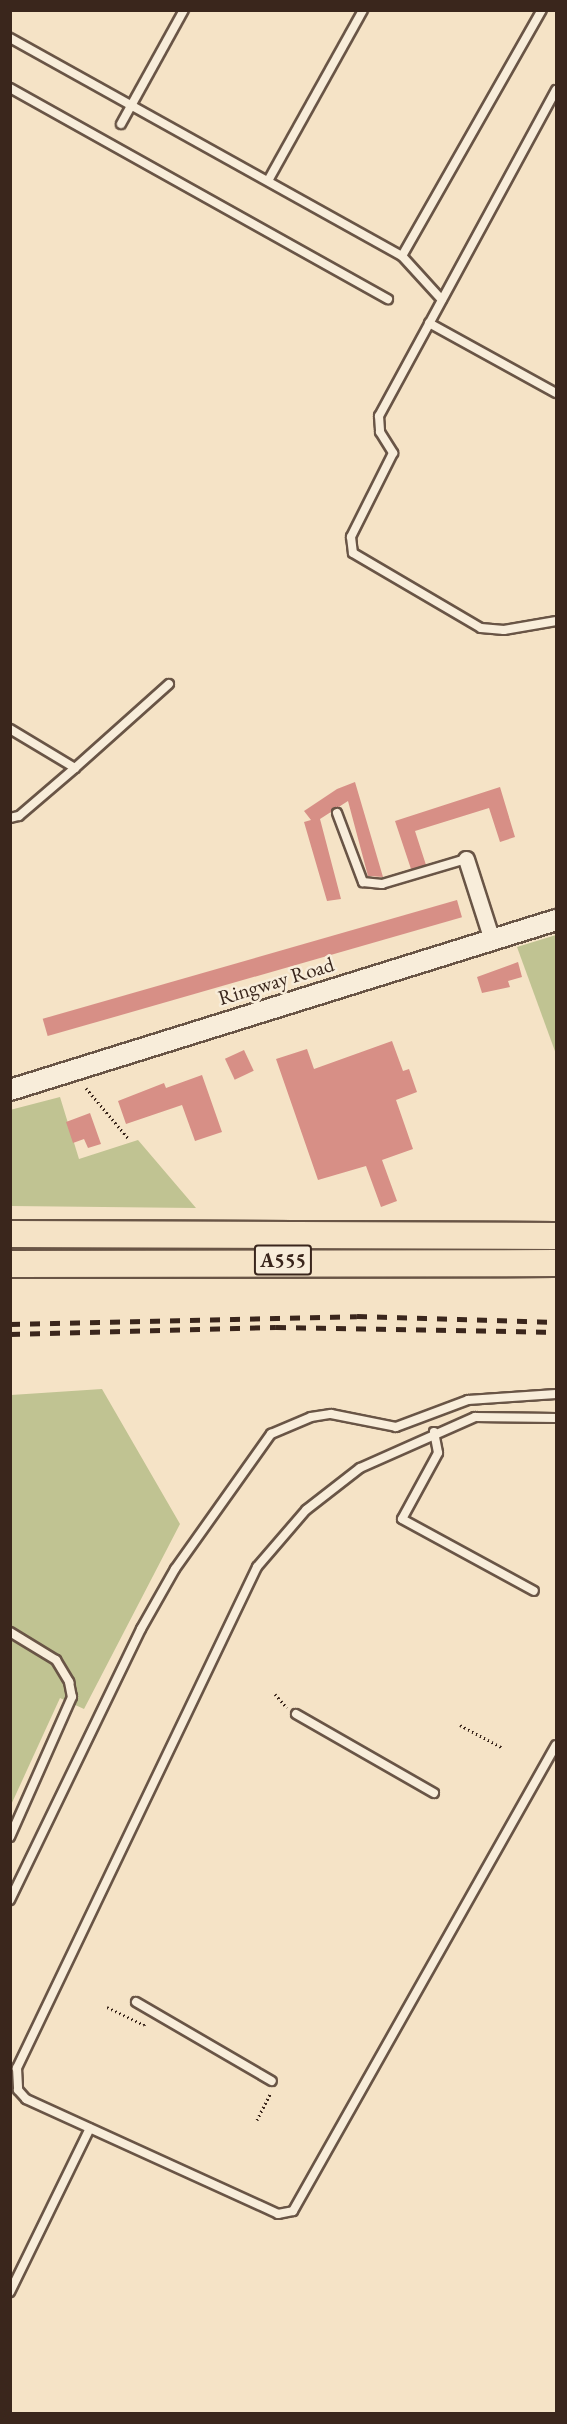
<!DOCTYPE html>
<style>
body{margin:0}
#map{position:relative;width:567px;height:2424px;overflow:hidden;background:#f5e3c6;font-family:"EB Garamond",serif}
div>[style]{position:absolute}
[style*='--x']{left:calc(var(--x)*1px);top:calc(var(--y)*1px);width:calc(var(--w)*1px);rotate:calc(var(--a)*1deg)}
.green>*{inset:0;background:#c0c392}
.building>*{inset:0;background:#d78f86;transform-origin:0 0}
.path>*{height:3px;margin-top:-1.5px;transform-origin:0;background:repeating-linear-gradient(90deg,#3a261c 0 1.5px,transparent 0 4.5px)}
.roads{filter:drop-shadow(2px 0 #695546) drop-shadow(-2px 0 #695546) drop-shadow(0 2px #695546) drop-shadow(0 -2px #695546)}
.lane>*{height:8px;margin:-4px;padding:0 4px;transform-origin:4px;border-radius:4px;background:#f8edda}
.street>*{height:15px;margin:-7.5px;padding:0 7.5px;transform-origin:7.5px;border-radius:7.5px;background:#f8edda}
.secondary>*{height:20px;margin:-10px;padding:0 10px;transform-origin:10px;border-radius:10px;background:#f8edda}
.highway>*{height:26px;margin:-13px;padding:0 13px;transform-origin:13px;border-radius:13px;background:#f5e3c6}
.rail>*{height:4.5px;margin-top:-2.25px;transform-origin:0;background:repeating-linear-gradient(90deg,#3a261c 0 10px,transparent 0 20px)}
span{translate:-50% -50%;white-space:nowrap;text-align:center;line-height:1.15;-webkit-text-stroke:5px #f8edda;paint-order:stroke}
.shield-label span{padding:2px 4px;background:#f8edda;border:2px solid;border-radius:4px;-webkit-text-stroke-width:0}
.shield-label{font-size:20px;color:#3a261c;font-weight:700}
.street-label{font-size:21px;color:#3a261c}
.frame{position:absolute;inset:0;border:12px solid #3a261c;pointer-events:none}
</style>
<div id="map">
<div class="green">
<i style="clip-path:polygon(556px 935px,556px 1054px,517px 947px)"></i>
<i style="clip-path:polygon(60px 1097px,79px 1159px,138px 1140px,196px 1208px,11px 1206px,10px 1110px)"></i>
<i style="clip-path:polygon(102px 1389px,180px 1524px,84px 1709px,60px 1698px,11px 1805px,11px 1395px)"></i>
</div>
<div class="building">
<i style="clip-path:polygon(355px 782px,383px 877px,368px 876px,348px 801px,320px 819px,341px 899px,327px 901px,304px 822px,311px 820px,304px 811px,337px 789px)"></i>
<i style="clip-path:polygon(500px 787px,515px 837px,500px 842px,489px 808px,415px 831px,426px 865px,411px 869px,395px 821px)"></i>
<i style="left:457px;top:900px;width:18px;height:431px;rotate:74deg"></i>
<i style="clip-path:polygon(518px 962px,522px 977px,508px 981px,510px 987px,482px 993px,477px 977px)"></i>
<i style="clip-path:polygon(392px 1041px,403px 1071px,409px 1069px,417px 1092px,396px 1100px,413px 1149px,382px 1160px,397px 1201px,381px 1207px,366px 1166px,318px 1180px,276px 1059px,307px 1049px,314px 1069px)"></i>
<i style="left:244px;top:1050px;width:23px;height:21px;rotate:65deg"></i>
<i style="clip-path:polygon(202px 1075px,222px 1132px,195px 1141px,182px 1105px,126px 1124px,118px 1101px,164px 1083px,166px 1088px)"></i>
<i style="clip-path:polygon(90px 1113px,101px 1144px,88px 1148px,84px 1139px,73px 1143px,66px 1122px)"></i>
</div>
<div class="path">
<i style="--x:86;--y:1088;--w:65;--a:50"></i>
<i style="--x:275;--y:1694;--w:18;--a:49"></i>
<i style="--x:460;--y:1725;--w:47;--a:28.2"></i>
<i style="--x:107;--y:2007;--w:41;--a:25.9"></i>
<i style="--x:144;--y:2025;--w:4;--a:-63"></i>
<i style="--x:257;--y:2120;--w:31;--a:-63"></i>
</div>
<div class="roads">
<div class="lane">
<i style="--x:10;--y:38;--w:449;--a:29.1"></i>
<i style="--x:402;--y:256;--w:59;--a:47.7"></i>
<i style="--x:10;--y:88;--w:433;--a:29.2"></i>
<i style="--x:556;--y:90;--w:371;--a:118.5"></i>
<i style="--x:379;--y:416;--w:16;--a:86"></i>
<i style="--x:380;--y:432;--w:25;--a:58"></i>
<i style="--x:393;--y:453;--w:94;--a:116.6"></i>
<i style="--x:351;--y:537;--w:16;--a:83"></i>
<i style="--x:353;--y:553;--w:148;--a:30.4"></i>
<i style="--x:481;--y:628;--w:23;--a:5"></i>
<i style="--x:504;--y:630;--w:53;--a:-9.8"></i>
<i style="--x:121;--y:124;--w:130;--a:-61.1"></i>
<i style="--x:269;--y:179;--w:193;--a:-60.9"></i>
<i style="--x:402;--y:256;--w:283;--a:-60.4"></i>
<i style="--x:429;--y:323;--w:145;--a:28.9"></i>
<i style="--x:10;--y:729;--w:76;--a:31"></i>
<i style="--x:75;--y:768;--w:126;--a:-41.8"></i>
<i style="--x:337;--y:813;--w:74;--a:69.4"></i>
<i style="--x:363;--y:882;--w:19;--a:6"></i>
<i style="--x:382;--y:884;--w:88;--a:-16.6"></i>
<i style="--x:10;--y:818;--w:9;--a:-13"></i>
<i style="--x:19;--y:816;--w:74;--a:-40.6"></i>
<i style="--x:556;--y:1418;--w:81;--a:-179.3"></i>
<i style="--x:475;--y:1417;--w:126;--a:156.1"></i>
<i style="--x:360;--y:1468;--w:68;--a:142.1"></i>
<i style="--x:306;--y:1510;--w:75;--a:130.7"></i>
<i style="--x:257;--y:1567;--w:556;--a:115.6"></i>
<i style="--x:17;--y:2068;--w:22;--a:87"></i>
<i style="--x:18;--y:2090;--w:12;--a:48"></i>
<i style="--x:26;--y:2099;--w:277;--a:24.5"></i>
<i style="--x:278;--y:2214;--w:15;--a:-11"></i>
<i style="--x:293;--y:2211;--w:535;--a:-60.56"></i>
<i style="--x:434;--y:1432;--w:21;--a:79"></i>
<i style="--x:438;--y:1453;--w:75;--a:118.6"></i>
<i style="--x:402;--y:1519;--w:150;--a:28.6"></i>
<i style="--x:10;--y:1632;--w:54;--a:31.3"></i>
<i style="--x:56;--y:1660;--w:26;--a:59"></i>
<i style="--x:69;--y:1682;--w:15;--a:79"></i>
<i style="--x:72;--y:1697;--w:153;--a:113.9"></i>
<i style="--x:296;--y:1714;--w:159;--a:29.8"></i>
<i style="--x:10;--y:1900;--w:301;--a:-64.2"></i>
<i style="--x:141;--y:1629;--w:69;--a:-60.5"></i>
<i style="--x:175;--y:1569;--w:166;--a:-54.6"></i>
<i style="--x:271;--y:1434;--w:43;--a:-23"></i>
<i style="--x:311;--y:1417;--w:20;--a:-9"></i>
<i style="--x:331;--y:1414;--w:66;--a:11.3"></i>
<i style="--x:396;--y:1427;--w:77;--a:-20.6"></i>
<i style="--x:468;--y:1400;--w:88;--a:-3.9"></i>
<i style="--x:136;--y:2002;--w:157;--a:30.2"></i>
<i style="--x:10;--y:2292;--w:182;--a:-64"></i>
</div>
<div class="street">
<i style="--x:466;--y:859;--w:85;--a:72.2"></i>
</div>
<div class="secondary">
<i style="--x:10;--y:1090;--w:572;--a:-17.29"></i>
</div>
<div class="highway">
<i style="--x:10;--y:1234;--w:546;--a:0.21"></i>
<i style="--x:10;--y:1264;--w:546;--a:-0.1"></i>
</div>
</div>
<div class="rail">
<i style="--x:10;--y:1324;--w:347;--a:-1.3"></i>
<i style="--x:357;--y:1316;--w:199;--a:1.7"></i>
<i style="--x:10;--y:1334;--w:266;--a:-1.5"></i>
<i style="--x:276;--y:1327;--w:280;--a:1"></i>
</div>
<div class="shield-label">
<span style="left:283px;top:1260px">A555</span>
</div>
<div class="street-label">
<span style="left:276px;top:981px;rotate:-17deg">Ringway Road</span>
</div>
<div class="frame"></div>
</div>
